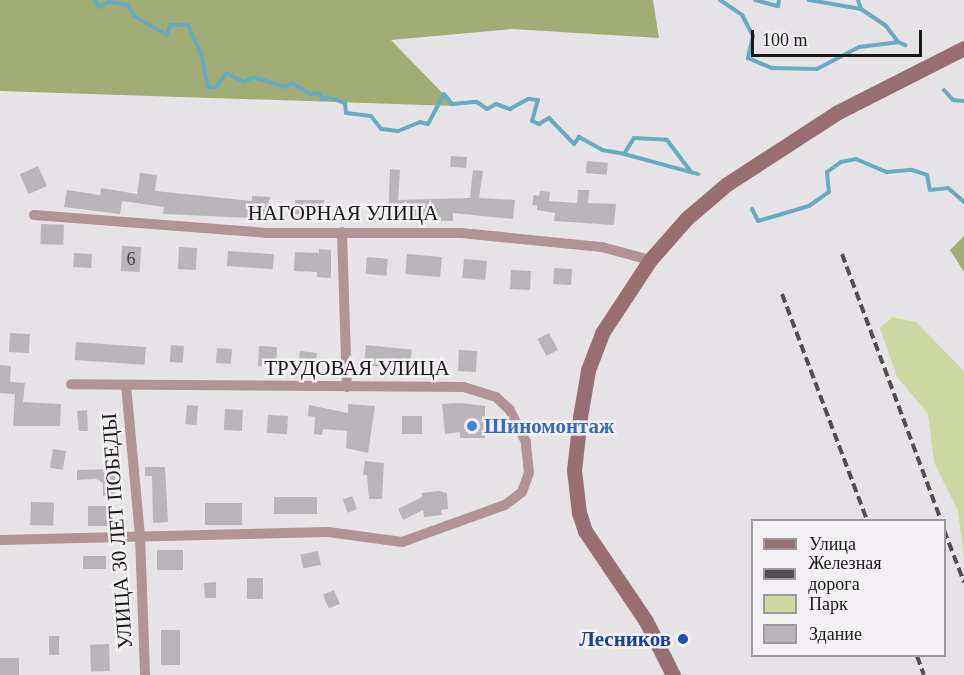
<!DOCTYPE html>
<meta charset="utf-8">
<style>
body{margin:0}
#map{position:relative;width:964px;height:675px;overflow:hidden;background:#e6e3e6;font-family:"Times New Roman",serif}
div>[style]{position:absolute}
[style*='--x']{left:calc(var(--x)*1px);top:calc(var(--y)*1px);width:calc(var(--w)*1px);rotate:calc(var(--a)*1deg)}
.green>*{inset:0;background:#cdd8a3}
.forest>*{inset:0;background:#a2ad76}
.stream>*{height:4px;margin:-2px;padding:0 2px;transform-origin:2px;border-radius:2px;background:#67abc3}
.building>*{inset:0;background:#b8b5b8;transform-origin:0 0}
.street>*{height:10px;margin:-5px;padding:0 5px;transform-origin:5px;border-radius:5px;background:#b19496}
.secondary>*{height:15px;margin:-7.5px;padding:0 7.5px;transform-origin:7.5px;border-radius:7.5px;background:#976e71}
.rail>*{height:4px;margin-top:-2px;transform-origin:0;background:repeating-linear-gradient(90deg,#514f51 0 9px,transparent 0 13.5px)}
.dots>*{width:16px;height:16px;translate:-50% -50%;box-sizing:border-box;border:3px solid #f3f0f3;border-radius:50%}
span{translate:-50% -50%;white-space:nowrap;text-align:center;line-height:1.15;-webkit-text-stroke:5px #f3f0f3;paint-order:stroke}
.number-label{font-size:18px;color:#424042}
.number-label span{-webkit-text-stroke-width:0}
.street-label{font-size:21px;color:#1a191a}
.shop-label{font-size:21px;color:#366cbe;font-weight:700}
.left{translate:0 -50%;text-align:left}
.transit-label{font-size:21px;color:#164399;font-weight:700}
.right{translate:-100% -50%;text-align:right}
.legend{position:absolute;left:751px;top:519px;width:195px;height:138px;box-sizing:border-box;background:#f3f0f3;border:2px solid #9c9a9c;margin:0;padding:8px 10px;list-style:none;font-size:18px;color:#1a191a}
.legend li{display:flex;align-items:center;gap:12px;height:30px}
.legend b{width:30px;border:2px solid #9c9a9c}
.scale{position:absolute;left:751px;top:30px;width:171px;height:27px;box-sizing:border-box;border:3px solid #1a191a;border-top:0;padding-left:8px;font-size:18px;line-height:21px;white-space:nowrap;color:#1a191a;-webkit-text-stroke:4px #f3f0f3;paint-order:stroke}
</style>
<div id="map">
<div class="green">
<i style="clip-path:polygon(892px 317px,916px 322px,964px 371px,964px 558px,958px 511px,934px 462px,928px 414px,897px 377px,880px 328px)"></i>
</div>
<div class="forest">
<i style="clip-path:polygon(0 0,653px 0,659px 38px,512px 29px,391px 40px,455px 106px,0 91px)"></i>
<i style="clip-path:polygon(964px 236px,964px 272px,950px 250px)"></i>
</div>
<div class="stream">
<i style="--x:95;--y:0;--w:8;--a:60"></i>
<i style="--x:99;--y:7;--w:11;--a:-27"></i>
<i style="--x:109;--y:2;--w:19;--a:9"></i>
<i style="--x:128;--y:5;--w:13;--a:61"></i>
<i style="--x:134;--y:16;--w:38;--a:30"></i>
<i style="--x:167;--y:35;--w:10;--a:-73"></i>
<i style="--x:170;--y:25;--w:18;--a:0"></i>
<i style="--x:188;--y:25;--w:32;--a:66"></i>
<i style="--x:201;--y:54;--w:34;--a:78"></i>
<i style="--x:208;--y:87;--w:8;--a:0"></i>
<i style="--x:216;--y:87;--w:17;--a:-54"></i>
<i style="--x:226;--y:73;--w:20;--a:27"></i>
<i style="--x:244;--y:82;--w:10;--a:-29"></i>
<i style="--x:253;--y:77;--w:34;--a:17"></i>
<i style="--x:285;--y:87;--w:8;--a:-30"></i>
<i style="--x:292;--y:83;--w:21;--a:31"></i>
<i style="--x:310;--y:94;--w:9;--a:-6"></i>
<i style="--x:319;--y:93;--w:7;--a:63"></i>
<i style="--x:322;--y:99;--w:7;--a:-16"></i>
<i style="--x:329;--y:97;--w:17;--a:21"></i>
<i style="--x:345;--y:103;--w:10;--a:84"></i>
<i style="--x:346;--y:113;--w:25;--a:7"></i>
<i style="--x:371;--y:116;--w:16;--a:52"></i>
<i style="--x:381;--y:129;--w:17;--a:7"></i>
<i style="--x:398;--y:131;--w:24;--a:-22"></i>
<i style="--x:420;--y:122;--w:8;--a:14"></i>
<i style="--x:428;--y:124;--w:34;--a:-62"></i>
<i style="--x:444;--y:94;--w:13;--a:51"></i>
<i style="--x:452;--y:104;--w:25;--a:-5"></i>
<i style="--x:477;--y:102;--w:12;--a:35"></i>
<i style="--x:487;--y:109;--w:10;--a:-29"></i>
<i style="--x:496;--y:104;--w:15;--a:20"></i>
<i style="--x:510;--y:109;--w:21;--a:-29"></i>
<i style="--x:528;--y:99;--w:10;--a:6"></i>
<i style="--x:538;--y:100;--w:22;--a:106"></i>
<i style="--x:532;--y:121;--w:8;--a:23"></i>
<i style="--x:539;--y:124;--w:12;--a:-31"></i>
<i style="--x:549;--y:118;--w:36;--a:46"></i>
<i style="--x:574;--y:144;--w:9;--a:-54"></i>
<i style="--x:579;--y:137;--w:26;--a:29"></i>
<i style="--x:602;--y:150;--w:22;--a:10"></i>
<i style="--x:624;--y:154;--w:19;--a:-58"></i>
<i style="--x:634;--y:138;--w:33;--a:3"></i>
<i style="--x:667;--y:140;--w:40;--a:53"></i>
<i style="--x:720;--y:0;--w:27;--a:34"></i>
<i style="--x:742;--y:15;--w:24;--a:62"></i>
<i style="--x:753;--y:36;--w:23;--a:103"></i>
<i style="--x:748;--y:58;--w:26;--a:23"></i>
<i style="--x:772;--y:68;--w:45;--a:1.3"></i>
<i style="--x:817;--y:69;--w:47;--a:-27.6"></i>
<i style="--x:859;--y:47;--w:39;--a:-7"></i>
<i style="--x:898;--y:42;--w:8;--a:23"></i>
<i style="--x:755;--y:0;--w:24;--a:15"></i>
<i style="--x:778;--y:6;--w:6;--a:-81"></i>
<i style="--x:809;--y:0;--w:53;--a:9.8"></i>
<i style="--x:858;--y:0;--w:9;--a:72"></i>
<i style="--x:861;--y:9;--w:30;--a:34"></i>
<i style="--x:886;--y:26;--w:20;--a:53"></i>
<i style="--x:944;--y:90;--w:13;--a:48"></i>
<i style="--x:953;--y:100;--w:11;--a:5"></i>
<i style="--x:624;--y:154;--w:77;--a:15.1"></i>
<i style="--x:752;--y:209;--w:13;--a:63"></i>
<i style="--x:758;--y:221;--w:53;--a:-16.4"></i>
<i style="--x:809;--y:206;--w:24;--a:-35"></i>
<i style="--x:829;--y:192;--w:20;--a:-96"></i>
<i style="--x:827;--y:172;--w:17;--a:-36"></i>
<i style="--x:841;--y:162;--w:15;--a:-11"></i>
<i style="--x:856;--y:159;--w:34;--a:23"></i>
<i style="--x:887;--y:172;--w:25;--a:-5"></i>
<i style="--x:912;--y:170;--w:16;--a:18"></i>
<i style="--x:927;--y:175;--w:15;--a:79"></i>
<i style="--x:930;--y:190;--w:18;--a:-6"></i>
<i style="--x:948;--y:188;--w:21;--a:41"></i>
</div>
<div class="building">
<i style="left:451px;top:156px;width:16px;height:11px;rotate:4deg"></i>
<i style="left:587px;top:161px;width:21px;height:12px;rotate:5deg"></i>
<i style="left:38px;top:166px;width:22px;height:20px;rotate:66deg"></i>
<i style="clip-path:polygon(390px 169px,400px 170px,398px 200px,470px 198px,473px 170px,483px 171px,479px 198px,515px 200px,513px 219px,453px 213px,453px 221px,388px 220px)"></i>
<i style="clip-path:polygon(140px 173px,157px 175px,155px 191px,252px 201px,252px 196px,270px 197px,270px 219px,163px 214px,164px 207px,122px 201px,120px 214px,64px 207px,67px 190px,100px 195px,101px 188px,137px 194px)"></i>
<i style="clip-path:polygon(578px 190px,589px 190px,588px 203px,616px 204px,614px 225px,554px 221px,555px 213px,537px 210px,537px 206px,532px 205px,534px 195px,539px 196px,540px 191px,550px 192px,549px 201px,577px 203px)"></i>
<i style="left:295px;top:200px;width:29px;height:14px"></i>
<i style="left:41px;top:224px;width:23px;height:20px;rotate:2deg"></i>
<i style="left:122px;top:246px;width:19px;height:25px;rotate:3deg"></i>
<i style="left:179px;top:247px;width:18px;height:22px;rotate:3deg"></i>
<i style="clip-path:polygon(319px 249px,331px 250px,331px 278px,317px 277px,317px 272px,294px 271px,295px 252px,319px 253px)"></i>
<i style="left:228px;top:251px;width:46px;height:15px;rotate:4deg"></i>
<i style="left:74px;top:253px;width:18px;height:14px;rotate:3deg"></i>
<i style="left:407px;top:254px;width:35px;height:20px;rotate:5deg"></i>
<i style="left:367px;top:257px;width:21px;height:17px;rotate:5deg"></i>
<i style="left:464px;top:259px;width:23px;height:19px;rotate:5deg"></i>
<i style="left:554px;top:268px;width:18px;height:16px;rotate:3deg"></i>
<i style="left:511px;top:270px;width:20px;height:19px;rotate:3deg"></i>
<i style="left:10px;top:333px;width:20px;height:19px;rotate:3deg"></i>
<i style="left:549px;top:333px;width:19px;height:13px;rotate:62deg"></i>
<i style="left:76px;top:342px;width:70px;height:18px;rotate:4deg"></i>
<i style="left:171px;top:345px;width:13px;height:17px;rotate:4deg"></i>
<i style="left:366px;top:345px;width:46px;height:20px;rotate:6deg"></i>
<i style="left:259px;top:346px;width:18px;height:20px;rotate:3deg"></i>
<i style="left:217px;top:348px;width:15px;height:15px;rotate:4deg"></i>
<i style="left:459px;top:350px;width:18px;height:21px;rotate:3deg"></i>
<i style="left:300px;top:351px;width:17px;height:14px;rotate:7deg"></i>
<i style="clip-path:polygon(0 365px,11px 366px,10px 382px,25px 383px,23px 402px,61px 404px,60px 426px,13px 426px,15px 394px,0 393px)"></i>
<i style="clip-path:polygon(461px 403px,485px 406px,485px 438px,460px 438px,460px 432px,445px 434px,442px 404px)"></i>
<i style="clip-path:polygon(348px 404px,375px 406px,368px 453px,346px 448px,347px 431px,323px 429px,322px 435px,314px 434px,315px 417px,308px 416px,309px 405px,348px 413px)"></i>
<i style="left:187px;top:405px;width:11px;height:19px;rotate:5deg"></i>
<i style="left:225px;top:409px;width:18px;height:21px;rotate:3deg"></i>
<i style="clip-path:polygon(87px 410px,88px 431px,79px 431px,77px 411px)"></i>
<i style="left:268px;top:415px;width:20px;height:18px;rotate:3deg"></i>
<i style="left:402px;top:416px;width:20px;height:18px"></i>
<i style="left:53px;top:449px;width:13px;height:19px;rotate:9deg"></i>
<i style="clip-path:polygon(365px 461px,384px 463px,382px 499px,369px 499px,367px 475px,363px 475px)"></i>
<i style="clip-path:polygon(145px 467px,165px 467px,168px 522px,153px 523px,152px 476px,145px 476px)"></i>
<i style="clip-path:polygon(115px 469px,115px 495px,103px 496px,103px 483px,96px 479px,77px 480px,77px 470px)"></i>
<i style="clip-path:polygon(439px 491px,447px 493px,448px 509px,441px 510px,442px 515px,424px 517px,423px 510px,403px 520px,398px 509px,422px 497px,422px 493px)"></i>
<i style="left:352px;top:496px;width:14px;height:10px;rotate:69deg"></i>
<i style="left:317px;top:497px;width:17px;height:43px;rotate:90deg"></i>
<i style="left:31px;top:502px;width:23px;height:23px;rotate:2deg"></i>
<i style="left:205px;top:503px;width:37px;height:22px"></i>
<i style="left:88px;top:506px;width:21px;height:20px"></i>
<i style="left:157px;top:550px;width:26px;height:20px"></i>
<i style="left:318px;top:551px;width:14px;height:18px;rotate:78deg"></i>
<i style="left:83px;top:556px;width:23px;height:13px"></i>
<i style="left:247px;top:578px;width:16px;height:21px"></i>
<i style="clip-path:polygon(216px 582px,216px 598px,205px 598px,204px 583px)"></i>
<i style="left:334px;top:590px;width:15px;height:12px;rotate:67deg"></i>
<i style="left:161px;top:630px;width:19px;height:35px"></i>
<i style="left:49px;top:636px;width:10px;height:19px"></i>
<i style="left:109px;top:644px;width:27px;height:19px;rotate:88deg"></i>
<i style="left:0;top:658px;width:19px;height:17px"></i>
</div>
<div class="street">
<i style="--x:34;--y:215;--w:233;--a:4.4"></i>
<i style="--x:266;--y:233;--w:195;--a:0"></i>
<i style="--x:461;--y:233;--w:142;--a:5.7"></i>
<i style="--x:602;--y:247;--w:50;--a:15.2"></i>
<i style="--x:342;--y:232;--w:155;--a:88.2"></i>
<i style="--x:126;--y:385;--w:152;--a:84.7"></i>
<i style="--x:140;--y:536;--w:139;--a:87.9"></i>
<i style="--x:0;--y:540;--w:328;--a:-1.4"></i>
<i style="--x:328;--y:532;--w:75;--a:7.7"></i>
<i style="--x:402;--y:542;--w:109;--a:-19.8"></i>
<i style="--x:505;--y:505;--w:21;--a:-37"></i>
<i style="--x:522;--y:492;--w:20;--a:-70"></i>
<i style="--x:529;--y:473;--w:31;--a:-96"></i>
<i style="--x:526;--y:442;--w:36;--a:-117"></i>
<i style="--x:510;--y:410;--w:19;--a:-137"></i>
<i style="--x:496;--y:397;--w:34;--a:-163"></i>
<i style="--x:464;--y:387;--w:393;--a:-179.6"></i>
</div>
<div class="secondary">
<i style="--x:673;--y:675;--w:60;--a:-116.6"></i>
<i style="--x:646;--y:621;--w:109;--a:-124.1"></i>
<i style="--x:585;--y:531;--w:19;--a:-108"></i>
<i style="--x:579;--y:513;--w:43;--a:-96.6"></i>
<i style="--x:574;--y:470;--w:53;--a:-83.5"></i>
<i style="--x:580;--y:417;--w:48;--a:-80.3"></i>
<i style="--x:588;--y:370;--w:40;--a:-69"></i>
<i style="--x:602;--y:333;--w:87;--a:-56.7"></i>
<i style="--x:650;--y:260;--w:56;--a:-48.6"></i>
<i style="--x:687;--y:218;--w:52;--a:-40.4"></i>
<i style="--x:727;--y:184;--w:132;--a:-33"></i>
<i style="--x:838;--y:112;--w:141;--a:-26.9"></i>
</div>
<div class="rail">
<i style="--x:842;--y:254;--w:284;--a:69.6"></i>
<i style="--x:782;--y:294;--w:241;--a:69.4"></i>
<i style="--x:944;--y:530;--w:56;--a:69"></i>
<i style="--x:917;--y:656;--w:20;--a:70"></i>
</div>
<div class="dots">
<i style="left:472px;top:426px;background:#3f7fe0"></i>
<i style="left:683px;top:639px;background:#1a4fb4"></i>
</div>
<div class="number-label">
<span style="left:131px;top:259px">6</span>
</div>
<div class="street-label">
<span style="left:343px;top:213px">НАГОРНАЯ УЛИЦА</span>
<span style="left:357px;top:368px">ТРУДОВАЯ УЛИЦА</span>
<span style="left:117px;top:531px;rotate:-94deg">УЛИЦА 30 ЛЕТ ПОБЕДЫ</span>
</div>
<div class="shop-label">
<span class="left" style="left:484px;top:426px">Шиномонтаж</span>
</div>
<div class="transit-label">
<span class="right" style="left:671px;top:639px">Лесников</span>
</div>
<ul class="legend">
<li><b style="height:8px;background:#976e71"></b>Улица</li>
<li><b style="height:8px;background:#514f51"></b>Железная дорога</li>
<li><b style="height:16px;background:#cdd8a3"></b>Парк</li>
<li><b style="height:16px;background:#b8b5b8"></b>Здание</li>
</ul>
<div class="scale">100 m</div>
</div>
